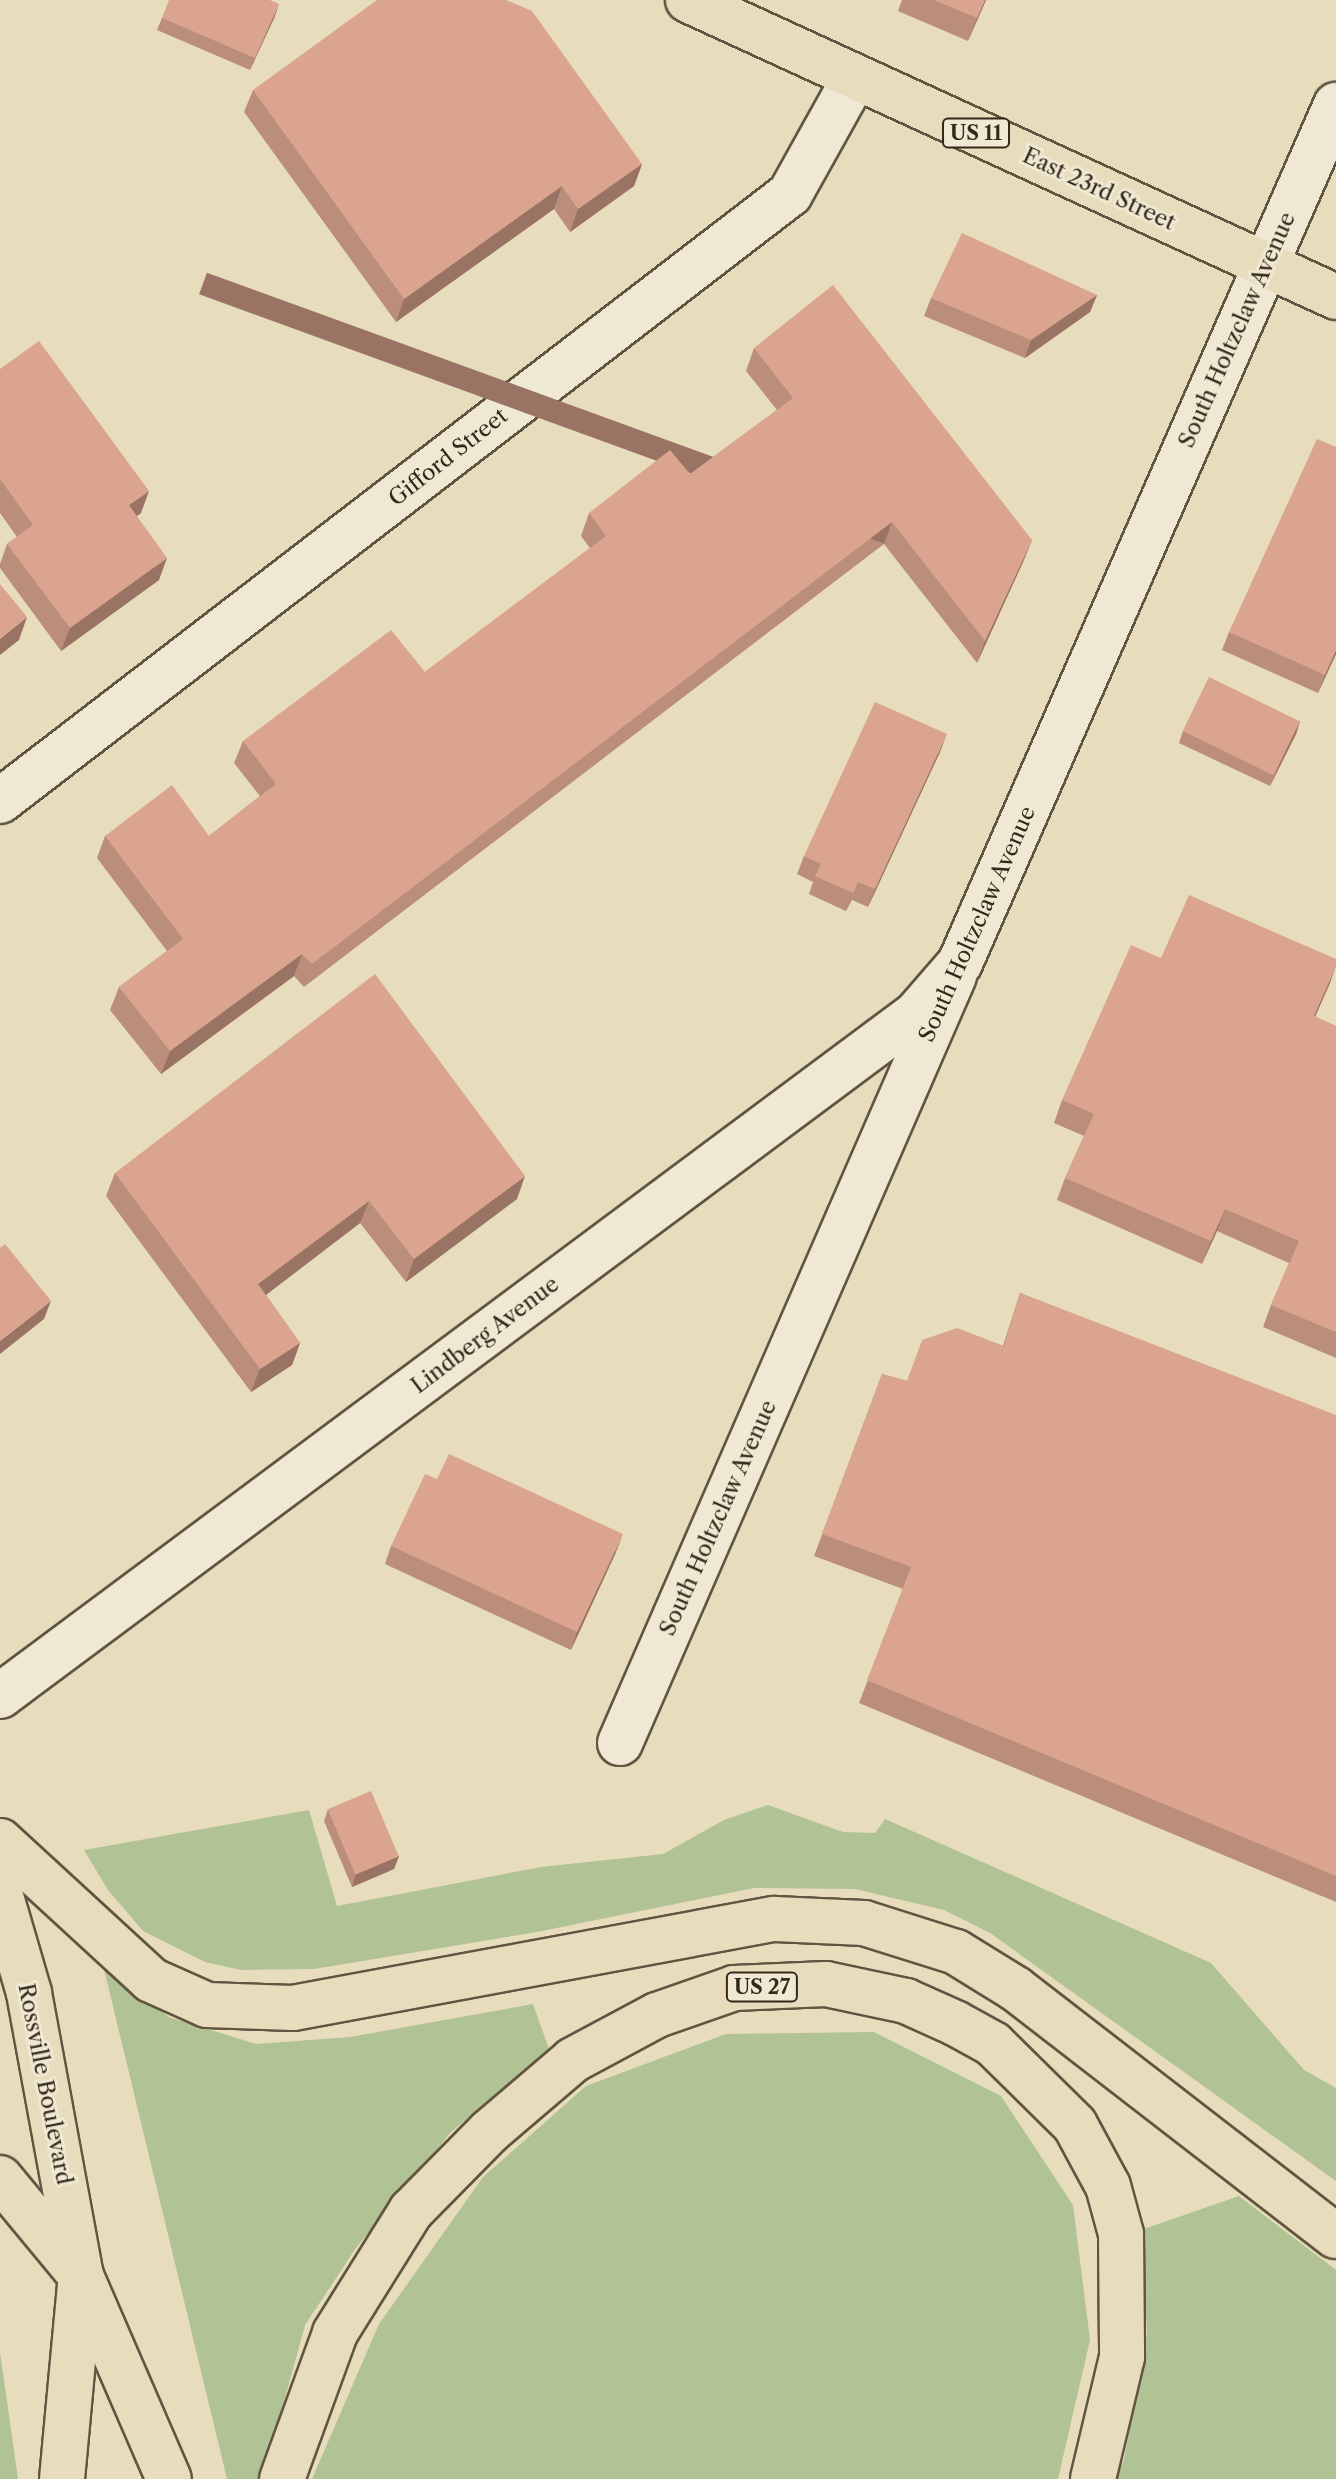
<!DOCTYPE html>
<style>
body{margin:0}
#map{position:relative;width:1336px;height:2479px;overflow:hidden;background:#e7dcbc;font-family:"Libre Caslon Text",serif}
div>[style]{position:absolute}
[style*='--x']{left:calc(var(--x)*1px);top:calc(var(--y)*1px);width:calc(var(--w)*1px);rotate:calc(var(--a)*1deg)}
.green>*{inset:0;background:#b1c294}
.roads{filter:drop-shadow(2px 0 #615542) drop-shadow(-2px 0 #615542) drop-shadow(0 2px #615542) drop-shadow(0 -2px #615542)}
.minor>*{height:44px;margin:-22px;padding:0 22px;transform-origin:22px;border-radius:22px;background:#efe8d3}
.secondary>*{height:44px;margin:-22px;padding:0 22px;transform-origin:22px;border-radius:22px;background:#efe8d3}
.primary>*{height:44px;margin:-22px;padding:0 22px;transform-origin:22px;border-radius:22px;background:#e7dcbc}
.trunk>*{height:44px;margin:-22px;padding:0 22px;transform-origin:22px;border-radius:22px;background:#e7dcbc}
.motorway>*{height:44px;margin:-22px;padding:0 22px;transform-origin:22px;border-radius:22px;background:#e7dcbc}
.wall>*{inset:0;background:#bb8d7b}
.shaded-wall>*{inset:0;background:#997364;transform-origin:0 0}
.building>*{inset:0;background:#daa48f;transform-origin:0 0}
span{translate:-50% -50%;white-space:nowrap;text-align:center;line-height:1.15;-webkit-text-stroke:6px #efe8d3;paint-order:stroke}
.shield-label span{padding:2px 6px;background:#efe8d3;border:2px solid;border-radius:6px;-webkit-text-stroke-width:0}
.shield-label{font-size:20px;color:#34281a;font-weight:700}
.street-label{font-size:22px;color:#34281a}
</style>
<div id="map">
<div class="green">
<i style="clip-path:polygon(768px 1805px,843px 1832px,875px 1833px,885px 1819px,1211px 1963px,1304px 2070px,1336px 2088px,1336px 2181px,990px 1933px,944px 1910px,855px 1889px,754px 1888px,537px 1932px,314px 1969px,241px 1970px,205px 1962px,143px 1931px,108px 1890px,84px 1850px,309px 1810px,337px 1906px,541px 1867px,663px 1854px,724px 1820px)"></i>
<i style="clip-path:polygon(103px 1965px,169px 2017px,256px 2044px,350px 2037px,533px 2004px,549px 2049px,451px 2132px,356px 2248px,305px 2325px,263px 2479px,227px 2479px)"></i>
<i style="clip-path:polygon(874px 2032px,1001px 2096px,1073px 2205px,1090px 2340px,1058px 2479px,312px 2479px,379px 2324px,483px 2177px,586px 2086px,726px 2034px)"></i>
<i style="clip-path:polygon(1239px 2196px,1336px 2270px,1336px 2479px,1115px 2479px,1124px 2460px,1147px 2333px,1141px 2230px)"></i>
<i style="clip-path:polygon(0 2352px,18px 2479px,0 2479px)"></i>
</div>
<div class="roads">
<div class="minor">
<i style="--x:0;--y:801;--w:996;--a:-37.54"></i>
<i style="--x:790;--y:194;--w:134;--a:-60.9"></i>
<i style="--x:620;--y:1743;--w:837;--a:-66.47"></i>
</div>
<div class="secondary">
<i style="--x:0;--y:1696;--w:1142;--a:-36.67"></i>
<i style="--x:916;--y:1014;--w:67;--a:-49.2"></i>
<i style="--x:960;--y:963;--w:937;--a:-66.34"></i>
</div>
<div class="primary">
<i style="--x:688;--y:0;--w:713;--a:24.62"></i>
<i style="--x:0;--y:1893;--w:104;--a:73.8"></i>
<i style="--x:29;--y:1993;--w:288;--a:79.6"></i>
<i style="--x:81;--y:2276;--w:221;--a:66.6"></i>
</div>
<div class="trunk">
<i style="--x:62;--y:2479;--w:204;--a:-84.7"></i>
</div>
<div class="motorway">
<i style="--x:0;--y:1841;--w:205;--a:42.6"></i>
<i style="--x:151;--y:1980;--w:61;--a:24.1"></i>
<i style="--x:207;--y:2005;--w:86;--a:2"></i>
<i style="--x:293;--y:2008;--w:490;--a:-10.5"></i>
<i style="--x:775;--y:1919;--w:89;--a:2.6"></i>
<i style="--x:864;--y:1923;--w:96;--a:17.5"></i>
<i style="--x:956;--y:1952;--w:70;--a:31.7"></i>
<i style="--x:1016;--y:1989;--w:404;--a:37.7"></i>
<i style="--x:0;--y:2178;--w:127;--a:50.4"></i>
<i style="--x:282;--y:2479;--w:155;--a:-70"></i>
<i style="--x:335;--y:2333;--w:144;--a:-58.1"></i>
<i style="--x:411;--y:2211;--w:112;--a:-45.4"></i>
<i style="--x:490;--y:2131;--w:109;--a:-40.5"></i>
<i style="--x:573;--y:2060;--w:95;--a:-28.2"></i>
<i style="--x:657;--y:2015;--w:82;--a:-19.3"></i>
<i style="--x:734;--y:1988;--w:92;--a:-2.5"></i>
<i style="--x:826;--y:1984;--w:82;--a:12"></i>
<i style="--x:906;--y:2001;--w:54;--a:24.2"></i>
<i style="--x:955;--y:2023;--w:43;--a:28.9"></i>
<i style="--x:993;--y:2044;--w:115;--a:44.6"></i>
<i style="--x:1075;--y:2125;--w:69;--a:61.6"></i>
<i style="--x:1108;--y:2186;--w:50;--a:74.8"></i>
<i style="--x:1121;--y:2234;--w:123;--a:89.5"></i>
<i style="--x:1122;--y:2357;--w:125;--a:103.4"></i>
</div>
</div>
<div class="wall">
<i style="clip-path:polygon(902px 0,986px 0,968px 41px,898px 11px)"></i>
<i style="clip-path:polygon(275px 16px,250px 70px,157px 30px,162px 18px)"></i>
<i style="clip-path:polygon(253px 90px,642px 164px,634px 186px,570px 232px,554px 209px,396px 322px,244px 112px)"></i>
<i style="clip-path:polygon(1097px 295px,1090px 312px,1025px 358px,924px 316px,931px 298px)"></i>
<i style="clip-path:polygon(754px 348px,1032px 540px,1023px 562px,977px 663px,884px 544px,304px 987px,294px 976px,161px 1074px,110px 1010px,119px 987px,167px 951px,97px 858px,105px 836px,209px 836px,260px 796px,234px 763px,243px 741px,425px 672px,590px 548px,581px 536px,589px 513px,690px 474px,777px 410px,746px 371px)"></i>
<i style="clip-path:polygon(0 369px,141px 513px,137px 516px,159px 580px,61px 651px,0 568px,0 564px,7px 544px,17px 537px,0 513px)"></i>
<i style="clip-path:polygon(1229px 632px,1336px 654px,1318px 693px,1222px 650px)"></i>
<i style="clip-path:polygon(1300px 721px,1296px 734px,1270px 786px,1179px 743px,1183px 731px)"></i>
<i style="clip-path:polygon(940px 752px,868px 907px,852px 900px,846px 911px,809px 894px,813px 882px,797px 874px,804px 856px)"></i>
<i style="clip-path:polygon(1161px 958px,1330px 983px,1315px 1017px,1336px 1026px,1336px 1358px,1263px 1327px,1271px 1305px,1289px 1263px,1217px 1231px,1202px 1264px,1057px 1200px,1065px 1178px,1084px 1136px,1054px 1123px,1062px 1100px)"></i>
<i style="clip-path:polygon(115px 1173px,517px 1199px,406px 1282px,360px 1223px,266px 1295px,300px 1343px,292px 1365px,251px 1392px,106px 1196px)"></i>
<i style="clip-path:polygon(1020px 1293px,1336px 1416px,1336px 1902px,859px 1703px,903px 1589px,814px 1556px,882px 1374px,907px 1381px,1003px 1346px)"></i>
<i style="clip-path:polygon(437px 1479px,616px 1552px,571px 1650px,385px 1564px,391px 1546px)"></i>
<i style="clip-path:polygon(328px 1809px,399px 1856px,394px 1869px,352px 1887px,324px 1821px)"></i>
</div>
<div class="shaded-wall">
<i style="clip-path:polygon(985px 0,986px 0,968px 41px,977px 18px)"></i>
<i style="clip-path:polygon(279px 4px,275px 16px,250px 70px,255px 58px)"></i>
<i style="clip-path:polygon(642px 164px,634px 186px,570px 232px,578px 209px)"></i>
<i style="clip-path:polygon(562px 186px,554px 209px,396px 322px,404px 299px)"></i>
<i style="clip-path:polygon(1097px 295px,1090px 312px,1025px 358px,1031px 340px)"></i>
<i style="clip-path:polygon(149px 491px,141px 513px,121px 528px,129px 505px)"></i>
<i style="left:892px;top:522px;width:23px;height:729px;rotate:110deg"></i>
<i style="clip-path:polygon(1032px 540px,1023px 562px,977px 663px,985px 641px)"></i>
<i style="clip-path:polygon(167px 558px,159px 580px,61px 651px,70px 628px)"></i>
<i style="clip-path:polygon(27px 617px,19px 640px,0 655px,0 639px)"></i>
<i style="clip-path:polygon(1336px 650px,1336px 654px,1318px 693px,1325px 675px)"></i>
<i style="clip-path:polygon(1300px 721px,1296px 734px,1270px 786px,1275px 774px)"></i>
<i style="clip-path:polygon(947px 734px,940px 752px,868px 907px,875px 889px)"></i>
<i style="clip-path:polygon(302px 954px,294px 976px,161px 1074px,170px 1051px)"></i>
<i style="clip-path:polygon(1336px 966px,1330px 983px,1305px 1039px,1314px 1016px)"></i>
<i style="clip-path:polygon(525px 1176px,517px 1199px,406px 1282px,414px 1259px)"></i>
<i style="clip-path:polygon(369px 1201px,360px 1223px,250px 1307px,258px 1284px)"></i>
<i style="clip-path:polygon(1225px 1209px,1217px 1231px,1202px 1264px,1211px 1241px)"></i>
<i style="clip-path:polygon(51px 1301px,44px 1319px,0 1354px,0 1341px)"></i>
<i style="clip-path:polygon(300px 1343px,292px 1365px,251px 1392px,260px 1369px)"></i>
<i style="clip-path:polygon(623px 1534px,616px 1552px,571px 1650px,577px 1632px)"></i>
<i style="clip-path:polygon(399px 1856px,394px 1869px,352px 1887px,356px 1874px)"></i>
</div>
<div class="building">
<i style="clip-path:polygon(169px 0,270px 0,279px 4px,255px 58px,162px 18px)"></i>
<i style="clip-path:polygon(377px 0,506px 0,532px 11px,642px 164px,578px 209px,562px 186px,404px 299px,253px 90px)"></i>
<i style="clip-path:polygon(934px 0,985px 0,977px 18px)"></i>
<i style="clip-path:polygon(962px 233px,1097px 295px,1031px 340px,931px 298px)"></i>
<i style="clip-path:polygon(833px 285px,1032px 540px,985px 641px,892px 522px,312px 964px,302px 954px,170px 1051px,119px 987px,183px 939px,105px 836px,172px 785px,209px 836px,276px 784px,243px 741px,391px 630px,425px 672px,606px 536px,589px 513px,670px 450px,690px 474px,793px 398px,754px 348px)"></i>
<i style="clip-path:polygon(39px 341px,149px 491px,129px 505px,167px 558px,70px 628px,7px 544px,33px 525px,0 479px,0 369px)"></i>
<i style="clip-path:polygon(1317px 439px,1336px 447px,1336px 650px,1325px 675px,1229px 632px)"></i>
<i style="clip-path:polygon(0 584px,27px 617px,0 639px)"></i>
<i style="left:1209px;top:677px;width:101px;height:60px;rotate:26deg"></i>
<i style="clip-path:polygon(875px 702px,947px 734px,875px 889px,858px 882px,853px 893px,815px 876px,821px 864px,804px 856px)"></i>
<i style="clip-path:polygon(1189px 895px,1336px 959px,1336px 966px,1314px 1016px,1336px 1026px,1336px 1332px,1271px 1305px,1299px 1241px,1225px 1209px,1211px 1241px,1065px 1178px,1094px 1114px,1062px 1100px,1131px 945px,1161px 958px)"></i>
<i style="clip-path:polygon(375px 974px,525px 1176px,414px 1259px,369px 1201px,258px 1284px,300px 1343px,260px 1369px,115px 1173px)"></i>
<i style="clip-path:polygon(5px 1244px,51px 1301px,0 1341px,0 1248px)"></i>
<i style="clip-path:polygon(1020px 1293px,1336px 1415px,1336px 1876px,867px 1680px,911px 1567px,822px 1534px,882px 1374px,907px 1381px,922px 1340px,957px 1328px,1004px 1346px)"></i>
<i style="clip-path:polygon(449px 1454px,623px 1534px,577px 1632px,391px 1546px,425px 1474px,437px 1479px)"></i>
<i style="left:371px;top:1791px;width:71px;height:47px;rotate:67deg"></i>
</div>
<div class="shield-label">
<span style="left:976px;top:133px">US 11</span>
<span style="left:762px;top:1987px">US 27</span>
</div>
<div class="street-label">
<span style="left:1099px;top:189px;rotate:25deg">East 23rd Street</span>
<span style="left:1237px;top:330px;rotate:-66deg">South Holtzclaw Avenue</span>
<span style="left:448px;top:457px;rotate:-38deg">Gifford Street</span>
<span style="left:977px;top:924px;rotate:-66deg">South Holtzclaw Avenue</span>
<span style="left:485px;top:1335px;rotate:-37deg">Lindberg Avenue</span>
<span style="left:718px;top:1518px;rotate:-66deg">South Holtzclaw Avenue</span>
<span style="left:45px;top:2084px;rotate:79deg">Rossville Boulevard</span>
</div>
</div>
